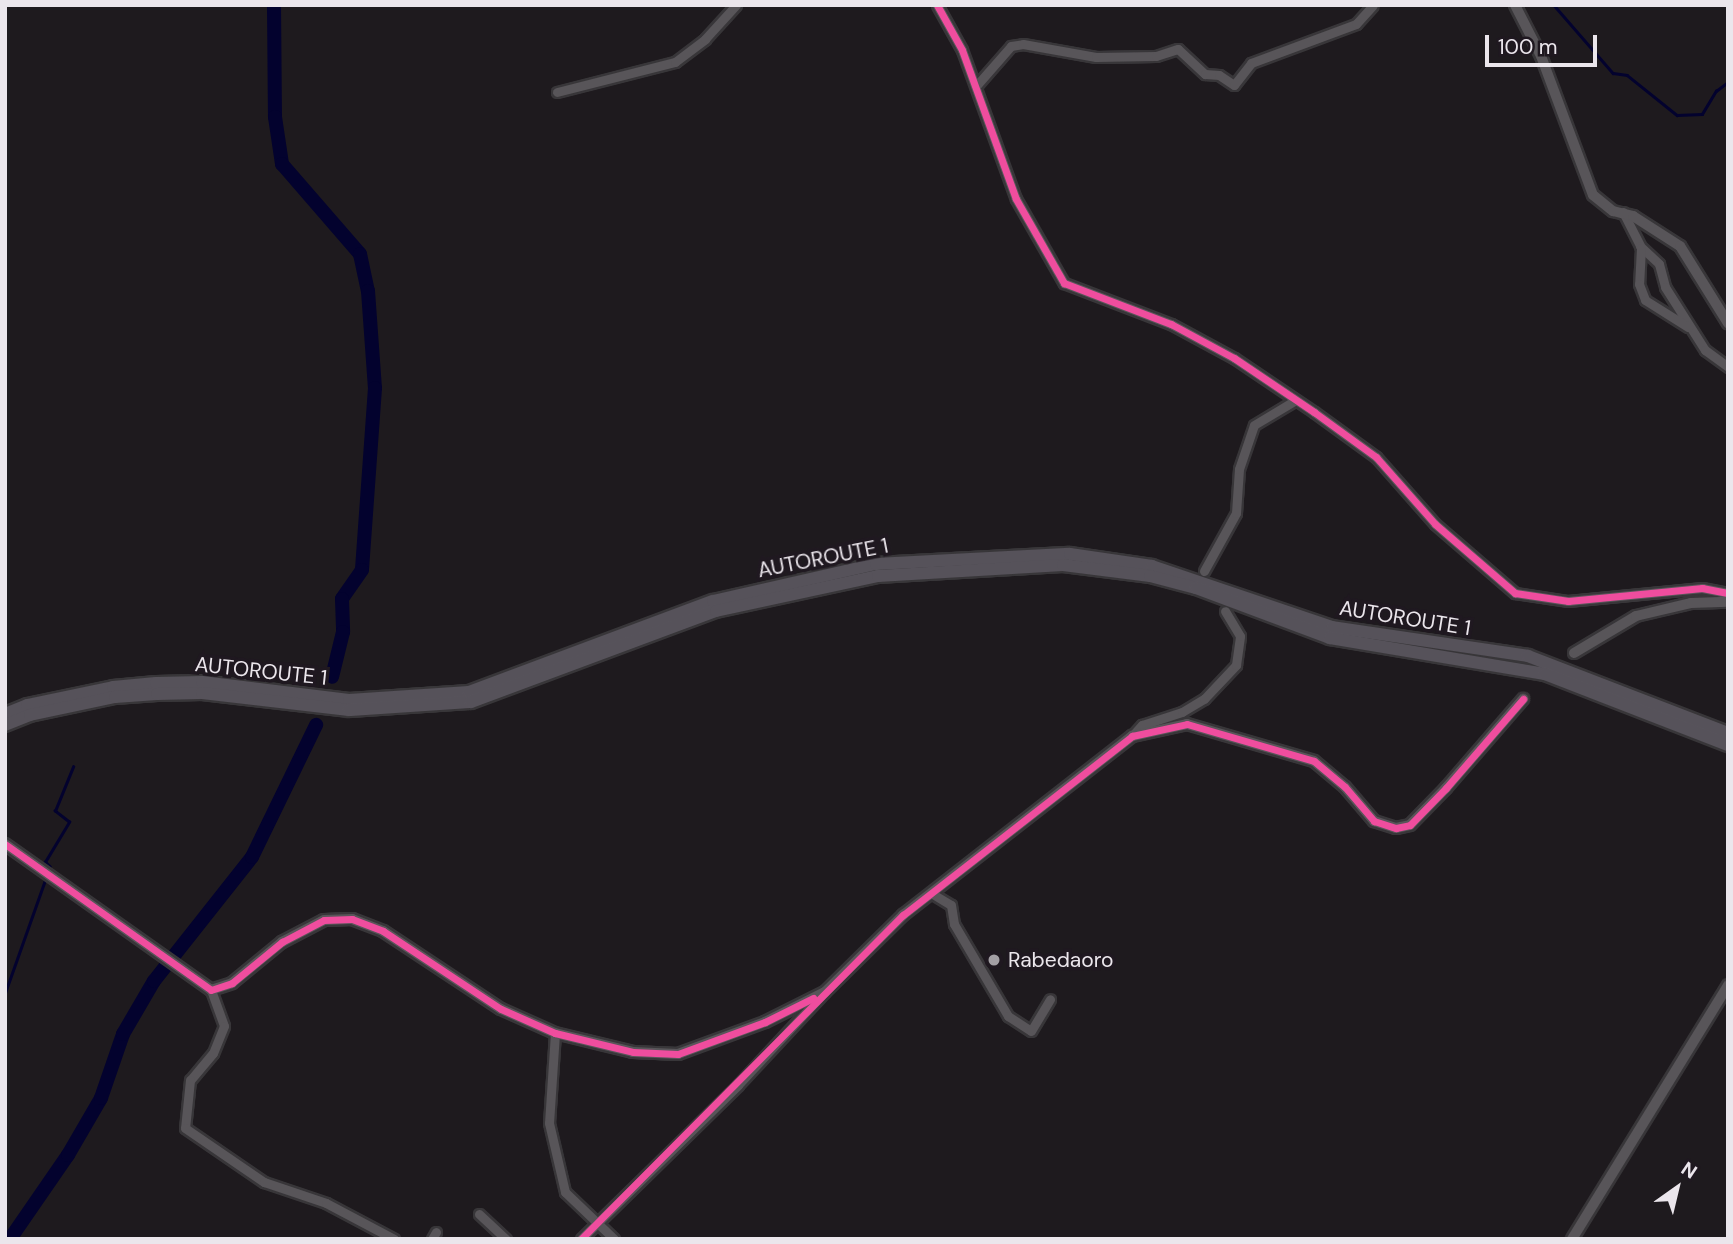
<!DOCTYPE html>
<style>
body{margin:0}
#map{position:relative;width:1733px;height:1244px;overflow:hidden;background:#1e1a1e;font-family:"DM Sans",sans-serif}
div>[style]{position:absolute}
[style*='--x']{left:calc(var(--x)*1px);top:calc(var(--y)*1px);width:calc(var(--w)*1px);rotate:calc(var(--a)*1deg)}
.stream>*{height:2.5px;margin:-1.25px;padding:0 1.25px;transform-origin:1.25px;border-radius:1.25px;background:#03022e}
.river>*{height:14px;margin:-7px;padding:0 7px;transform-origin:7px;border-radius:7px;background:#03022e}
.roads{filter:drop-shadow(2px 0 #383639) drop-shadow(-2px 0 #383639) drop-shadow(0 2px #383639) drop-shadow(0 -2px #383639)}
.minor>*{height:9px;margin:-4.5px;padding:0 4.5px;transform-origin:4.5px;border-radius:4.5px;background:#585559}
.tertiary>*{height:10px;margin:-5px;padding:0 5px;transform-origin:5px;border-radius:5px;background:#585559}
.secondary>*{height:12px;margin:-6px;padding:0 6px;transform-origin:6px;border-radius:6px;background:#56525a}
.cycleway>*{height:7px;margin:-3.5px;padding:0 3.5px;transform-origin:3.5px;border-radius:3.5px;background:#ef4d9e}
.dots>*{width:19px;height:19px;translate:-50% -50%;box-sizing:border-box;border:4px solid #1f1820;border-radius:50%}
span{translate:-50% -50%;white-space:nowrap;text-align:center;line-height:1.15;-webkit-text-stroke:7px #1f1820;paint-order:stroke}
.street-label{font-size:21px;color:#ebe6ec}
.poi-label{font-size:21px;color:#ebe6ec}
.left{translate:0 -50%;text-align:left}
.frame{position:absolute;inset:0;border:7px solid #ebe6ec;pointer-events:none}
.north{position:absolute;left:1642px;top:1153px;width:70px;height:70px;-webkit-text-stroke:5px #1f1820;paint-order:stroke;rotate:34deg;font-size:19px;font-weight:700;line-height:28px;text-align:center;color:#ebe6ec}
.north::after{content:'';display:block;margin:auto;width:24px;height:32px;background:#ebe6ec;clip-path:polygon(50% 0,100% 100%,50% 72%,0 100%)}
.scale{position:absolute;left:1485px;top:35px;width:112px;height:32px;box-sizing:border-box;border:4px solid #ebe6ec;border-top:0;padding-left:9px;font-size:21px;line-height:24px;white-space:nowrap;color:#ebe6ec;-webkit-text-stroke:5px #1f1820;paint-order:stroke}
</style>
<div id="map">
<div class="stream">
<i style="--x:1554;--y:5;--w:90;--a:49.1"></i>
<i style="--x:1613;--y:73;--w:14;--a:8"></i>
<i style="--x:1627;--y:75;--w:64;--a:38.7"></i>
<i style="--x:1677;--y:115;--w:25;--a:-2"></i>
<i style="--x:1702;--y:114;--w:27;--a:-59"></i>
<i style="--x:1716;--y:91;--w:15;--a:-37"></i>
<i style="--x:50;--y:867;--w:7;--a:-135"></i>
<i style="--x:45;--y:862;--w:47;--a:-59"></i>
<i style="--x:69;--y:822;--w:18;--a:-142"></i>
<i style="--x:55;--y:811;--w:48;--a:-67.8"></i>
<i style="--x:5;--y:993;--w:123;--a:-70.5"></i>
</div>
<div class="river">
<i style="--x:274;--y:5;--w:112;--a:89.5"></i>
<i style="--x:275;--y:117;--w:48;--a:81.5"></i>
<i style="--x:282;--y:164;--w:119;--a:49.1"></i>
<i style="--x:360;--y:254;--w:38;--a:78"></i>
<i style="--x:368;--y:291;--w:97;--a:85.9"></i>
<i style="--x:375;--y:388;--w:182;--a:94.1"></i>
<i style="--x:362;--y:570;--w:35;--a:125"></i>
<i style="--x:342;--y:599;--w:33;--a:88"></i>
<i style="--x:343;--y:632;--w:46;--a:103.7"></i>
<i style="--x:10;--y:1239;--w:102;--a:-55.4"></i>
<i style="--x:68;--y:1155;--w:66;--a:-59.9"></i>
<i style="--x:101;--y:1098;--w:68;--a:-71"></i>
<i style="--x:123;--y:1034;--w:61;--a:-59.7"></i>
<i style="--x:154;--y:981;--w:158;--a:-51.7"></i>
<i style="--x:252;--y:857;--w:147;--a:-64.1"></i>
</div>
<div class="roads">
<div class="minor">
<i style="--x:937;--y:5;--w:51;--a:60.9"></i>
<i style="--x:962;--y:50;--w:158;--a:70.1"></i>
<i style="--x:1016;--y:199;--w:97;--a:60.3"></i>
<i style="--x:1064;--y:283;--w:115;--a:21"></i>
<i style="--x:1171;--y:324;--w:72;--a:28.4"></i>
<i style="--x:1234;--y:358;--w:97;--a:34"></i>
<i style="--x:1314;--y:412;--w:77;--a:36"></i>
<i style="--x:1376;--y:457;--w:89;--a:48.6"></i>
<i style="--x:1435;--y:524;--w:106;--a:40.8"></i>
<i style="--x:1515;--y:593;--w:54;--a:8.6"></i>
<i style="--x:1568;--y:601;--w:135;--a:-5.5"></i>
<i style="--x:1702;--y:588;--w:26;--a:11"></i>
<i style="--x:976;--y:86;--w:53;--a:-48.8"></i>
<i style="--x:1011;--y:46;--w:12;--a:-9"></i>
<i style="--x:1023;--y:44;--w:74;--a:10.1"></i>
<i style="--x:1096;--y:57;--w:60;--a:-1"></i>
<i style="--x:1156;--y:56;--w:23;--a:-18"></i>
<i style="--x:1178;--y:49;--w:37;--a:43"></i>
<i style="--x:1205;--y:74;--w:14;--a:4"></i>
<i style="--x:1219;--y:75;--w:18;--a:34"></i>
<i style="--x:1234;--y:85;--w:28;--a:-52"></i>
<i style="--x:1251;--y:63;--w:112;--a:-20.4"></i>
<i style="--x:1356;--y:24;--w:25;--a:-48"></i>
<i style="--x:557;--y:92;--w:122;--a:-14.3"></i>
<i style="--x:675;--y:62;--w:38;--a:-37"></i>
<i style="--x:705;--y:39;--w:46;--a:-47.6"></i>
<i style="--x:1623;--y:212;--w:38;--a:63"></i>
<i style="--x:1640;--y:246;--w:26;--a:43"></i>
<i style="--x:1659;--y:264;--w:24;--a:75"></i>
<i style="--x:1665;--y:287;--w:75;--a:57.6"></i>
<i style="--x:1705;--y:350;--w:29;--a:36"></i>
<i style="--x:1641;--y:248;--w:36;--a:93"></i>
<i style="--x:1639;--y:284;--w:17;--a:69"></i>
<i style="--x:1645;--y:300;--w:51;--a:32.1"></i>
<i style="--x:1204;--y:571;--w:66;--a:-61.1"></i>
<i style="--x:1236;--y:513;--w:44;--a:-86.1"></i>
<i style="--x:1239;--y:469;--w:46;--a:-71.2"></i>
<i style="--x:1254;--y:425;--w:47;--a:-31"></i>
<i style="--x:1132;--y:736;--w:15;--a:-48"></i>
<i style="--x:1142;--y:725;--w:42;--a:-18"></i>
<i style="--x:1182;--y:712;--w:26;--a:-31"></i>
<i style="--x:1204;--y:699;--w:47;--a:-46.7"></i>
<i style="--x:1236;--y:665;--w:29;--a:-82"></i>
<i style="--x:1240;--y:636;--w:29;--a:-121"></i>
<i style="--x:931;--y:893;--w:23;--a:31"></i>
<i style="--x:951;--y:905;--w:19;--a:81"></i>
<i style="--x:954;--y:924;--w:107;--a:59.6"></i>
<i style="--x:1008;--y:1016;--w:27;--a:33"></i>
<i style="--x:1031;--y:1031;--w:37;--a:-59"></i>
<i style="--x:211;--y:990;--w:38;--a:70"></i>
<i style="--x:224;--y:1026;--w:29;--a:112"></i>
<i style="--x:213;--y:1053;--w:35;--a:130"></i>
<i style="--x:190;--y:1080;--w:48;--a:95.9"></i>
<i style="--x:185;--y:1128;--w:96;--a:34.4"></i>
<i style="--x:264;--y:1182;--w:65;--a:18.7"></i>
<i style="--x:326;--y:1203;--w:77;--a:27.9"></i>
<i style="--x:555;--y:1033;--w:90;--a:93.8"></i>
<i style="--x:549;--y:1123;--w:71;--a:76.9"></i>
<i style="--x:565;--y:1192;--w:68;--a:43.8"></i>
<i style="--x:479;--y:1214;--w:37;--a:43"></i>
<i style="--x:432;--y:1239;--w:8;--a:-60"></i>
<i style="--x:581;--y:1239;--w:220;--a:-44.4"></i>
<i style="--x:738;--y:1085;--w:125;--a:-47"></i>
</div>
<div class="tertiary">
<i style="--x:1515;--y:5;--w:57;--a:63"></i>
<i style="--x:1541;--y:56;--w:148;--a:69.5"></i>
<i style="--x:1593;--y:195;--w:26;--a:39"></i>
<i style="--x:1613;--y:211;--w:21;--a:14"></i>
<i style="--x:1633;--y:216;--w:56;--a:32.6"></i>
<i style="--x:1680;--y:246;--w:91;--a:58.1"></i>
<i style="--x:1574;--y:653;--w:72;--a:-30.8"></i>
<i style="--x:1636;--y:616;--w:57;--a:-13.3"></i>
<i style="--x:1691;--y:603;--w:37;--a:-2"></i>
<i style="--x:5;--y:844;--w:252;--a:35.3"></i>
<i style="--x:211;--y:990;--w:22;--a:-18"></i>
<i style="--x:232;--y:983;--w:65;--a:-39.4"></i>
<i style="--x:282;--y:942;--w:47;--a:-27.6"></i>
<i style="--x:324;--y:920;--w:28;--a:-2"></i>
<i style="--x:352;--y:919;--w:33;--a:21"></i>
<i style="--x:383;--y:931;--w:141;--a:33.5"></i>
<i style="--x:501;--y:1009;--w:59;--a:24"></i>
<i style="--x:555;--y:1033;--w:80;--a:13.7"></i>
<i style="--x:633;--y:1052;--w:45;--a:2.5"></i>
<i style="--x:678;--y:1054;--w:93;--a:-20.2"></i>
<i style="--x:765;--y:1022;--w:67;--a:-26.6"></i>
<i style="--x:825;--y:992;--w:110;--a:-44.6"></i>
<i style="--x:903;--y:915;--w:291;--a:-38"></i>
<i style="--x:1132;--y:736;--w:56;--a:-12.3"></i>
<i style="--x:1187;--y:724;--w:132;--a:16.2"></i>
<i style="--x:1314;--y:761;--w:40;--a:40"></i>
<i style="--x:1345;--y:787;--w:45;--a:49.5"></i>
<i style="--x:1374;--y:821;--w:23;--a:18"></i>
<i style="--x:1396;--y:828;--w:14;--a:-12"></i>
<i style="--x:1410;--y:825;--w:52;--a:-45.8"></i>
<i style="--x:1446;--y:788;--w:118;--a:-49.1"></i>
<i style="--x:1572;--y:1239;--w:298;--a:-58.4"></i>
</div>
<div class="secondary">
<i style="--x:5;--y:714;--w:24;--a:-22"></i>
<i style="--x:27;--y:705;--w:88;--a:-11.8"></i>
<i style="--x:113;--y:687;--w:43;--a:-5.3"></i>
<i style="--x:156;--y:683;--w:46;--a:-1.2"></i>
<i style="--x:202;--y:682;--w:148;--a:7"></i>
<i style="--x:349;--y:700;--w:120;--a:-3.8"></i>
<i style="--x:469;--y:692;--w:260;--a:-20.5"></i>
<i style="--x:713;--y:601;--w:167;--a:-12.8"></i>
<i style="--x:876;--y:564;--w:194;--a:-3"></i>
<i style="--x:1070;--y:554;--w:83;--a:8.3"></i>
<i style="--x:1152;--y:566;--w:190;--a:18.7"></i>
<i style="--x:1332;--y:627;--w:198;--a:8.4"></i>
<i style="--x:1528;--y:656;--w:214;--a:21.1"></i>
<i style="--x:5;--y:725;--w:27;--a:-22"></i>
<i style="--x:30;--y:715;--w:87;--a:-12"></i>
<i style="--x:115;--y:697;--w:42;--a:-4.1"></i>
<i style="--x:157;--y:694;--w:45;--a:-1.3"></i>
<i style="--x:202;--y:693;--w:148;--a:6.6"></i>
<i style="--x:349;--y:710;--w:122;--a:-3.8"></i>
<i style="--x:471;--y:702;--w:261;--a:-20.4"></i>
<i style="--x:716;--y:611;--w:166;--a:-12.2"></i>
<i style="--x:878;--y:576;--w:185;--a:-3.4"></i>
<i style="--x:1063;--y:565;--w:88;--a:7.2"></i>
<i style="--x:1150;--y:576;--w:48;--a:14.6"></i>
<i style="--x:1196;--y:588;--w:143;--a:20.5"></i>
<i style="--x:1330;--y:638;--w:218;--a:9.5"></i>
<i style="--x:1545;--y:674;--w:196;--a:21.2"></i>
</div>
</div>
<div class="cycleway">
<i style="--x:937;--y:5;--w:51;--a:60.9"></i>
<i style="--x:962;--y:50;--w:158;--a:70.1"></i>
<i style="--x:1016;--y:199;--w:97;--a:60.3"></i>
<i style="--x:1064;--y:283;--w:115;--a:21"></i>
<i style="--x:1171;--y:324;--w:72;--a:28.4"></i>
<i style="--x:1234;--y:358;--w:97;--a:34"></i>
<i style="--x:1314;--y:412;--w:77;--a:36"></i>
<i style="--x:1376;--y:457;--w:89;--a:48.6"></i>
<i style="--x:1435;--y:524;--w:106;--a:40.8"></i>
<i style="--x:1515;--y:593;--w:54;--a:8.6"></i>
<i style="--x:1568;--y:601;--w:135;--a:-5.5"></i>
<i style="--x:1702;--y:588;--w:26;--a:11"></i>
<i style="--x:5;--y:844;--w:252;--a:35.3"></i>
<i style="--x:211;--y:990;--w:22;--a:-18"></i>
<i style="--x:232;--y:983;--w:65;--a:-39.4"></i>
<i style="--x:282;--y:942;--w:47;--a:-27.6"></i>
<i style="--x:324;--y:920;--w:28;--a:-2"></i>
<i style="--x:352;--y:919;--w:33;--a:21"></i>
<i style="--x:383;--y:931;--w:141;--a:33.5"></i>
<i style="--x:501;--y:1009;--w:59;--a:24"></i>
<i style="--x:555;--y:1033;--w:80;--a:13.7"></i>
<i style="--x:633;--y:1052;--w:45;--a:2.5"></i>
<i style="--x:678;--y:1054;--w:93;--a:-20.2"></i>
<i style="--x:765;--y:1022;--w:54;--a:-26.6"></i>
<i style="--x:581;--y:1239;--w:457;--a:-45.2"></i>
<i style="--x:903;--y:915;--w:291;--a:-38"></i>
<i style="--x:1132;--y:736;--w:56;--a:-12.3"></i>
<i style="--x:1187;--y:724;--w:132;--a:16.2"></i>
<i style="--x:1314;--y:761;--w:40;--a:40"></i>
<i style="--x:1345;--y:787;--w:45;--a:49.5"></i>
<i style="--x:1374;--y:821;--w:23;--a:18"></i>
<i style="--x:1396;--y:828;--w:14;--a:-12"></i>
<i style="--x:1410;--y:825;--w:52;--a:-45.8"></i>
<i style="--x:1446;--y:788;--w:118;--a:-49.1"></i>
</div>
<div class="dots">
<i style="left:994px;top:960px;background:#a39fa4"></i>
</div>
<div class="street-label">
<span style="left:823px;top:558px;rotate:-11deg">AUTOROUTE 1</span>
<span style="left:1405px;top:618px;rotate:9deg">AUTOROUTE 1</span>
<span style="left:261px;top:671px;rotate:6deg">AUTOROUTE 1</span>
</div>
<div class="poi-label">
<span class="left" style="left:1008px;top:960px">Rabedaoro</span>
</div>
<div class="frame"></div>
<div class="north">N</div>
<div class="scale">100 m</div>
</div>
